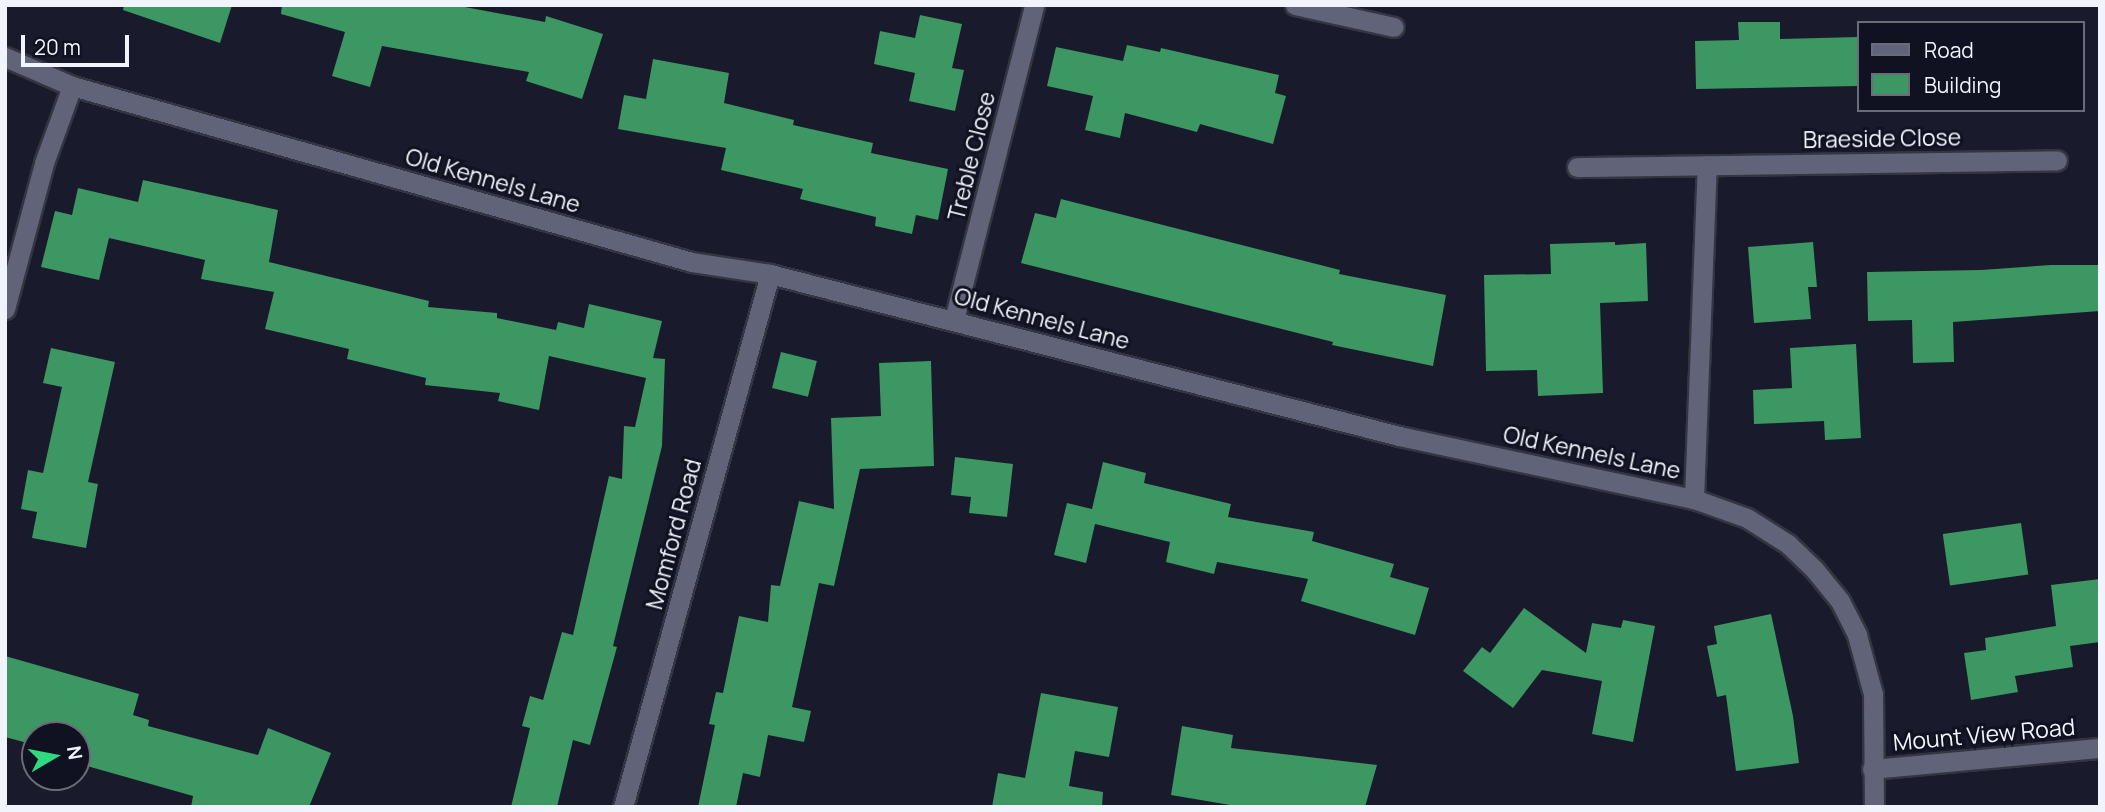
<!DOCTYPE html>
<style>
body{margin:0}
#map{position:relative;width:2105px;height:812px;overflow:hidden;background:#191a2b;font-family:Manrope,sans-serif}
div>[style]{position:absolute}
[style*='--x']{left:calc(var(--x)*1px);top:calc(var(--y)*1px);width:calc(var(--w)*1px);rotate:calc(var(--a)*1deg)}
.building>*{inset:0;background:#3c9762;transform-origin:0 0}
.roads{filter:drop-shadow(2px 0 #343542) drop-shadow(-2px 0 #343542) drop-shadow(0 2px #343542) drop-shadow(0 -2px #343542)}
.minor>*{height:19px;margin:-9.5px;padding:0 9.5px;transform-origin:9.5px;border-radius:9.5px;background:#616478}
.tertiary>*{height:19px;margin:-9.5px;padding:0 9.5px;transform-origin:9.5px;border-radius:9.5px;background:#616478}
span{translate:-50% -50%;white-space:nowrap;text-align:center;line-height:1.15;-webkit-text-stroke:6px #101121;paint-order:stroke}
.street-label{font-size:23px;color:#f2f4fd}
.frame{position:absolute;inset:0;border:7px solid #f2f4fd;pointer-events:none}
.legend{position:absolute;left:1857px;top:21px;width:228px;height:91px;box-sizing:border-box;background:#101121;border:2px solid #6a6c79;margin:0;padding:9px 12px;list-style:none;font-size:21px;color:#f2f4fd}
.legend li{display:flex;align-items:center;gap:14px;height:35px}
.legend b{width:35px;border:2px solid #6a6c79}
.north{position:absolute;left:21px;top:721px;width:70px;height:70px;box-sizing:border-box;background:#101121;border:2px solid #6a6c79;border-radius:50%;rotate:80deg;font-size:19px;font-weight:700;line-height:28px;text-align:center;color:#f2f4fd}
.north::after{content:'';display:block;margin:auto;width:24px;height:32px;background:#31d882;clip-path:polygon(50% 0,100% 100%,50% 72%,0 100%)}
.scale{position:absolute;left:21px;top:35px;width:108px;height:32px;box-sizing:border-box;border:4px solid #f2f4fd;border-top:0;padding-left:9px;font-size:21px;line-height:24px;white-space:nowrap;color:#f2f4fd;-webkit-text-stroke:5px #101121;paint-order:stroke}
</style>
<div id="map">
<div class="building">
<i style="clip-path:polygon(124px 5px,232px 5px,220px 43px,123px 10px)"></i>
<i style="clip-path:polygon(282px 5px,454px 5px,545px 22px,546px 16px,603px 34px,582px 99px,526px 81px,529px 72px,382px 46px,370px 87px,332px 76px,345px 32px,281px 14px)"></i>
<i style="clip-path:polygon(920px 15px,962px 24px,952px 68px,964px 70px,955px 111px,909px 101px,915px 73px,874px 64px,880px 31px,915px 38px)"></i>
<i style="clip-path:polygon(1738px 22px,1780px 22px,1780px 39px,1858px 37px,1858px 86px,1696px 89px,1695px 41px,1739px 40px)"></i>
<i style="clip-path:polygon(1127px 45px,1160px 52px,1161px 48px,1279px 75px,1275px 93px,1286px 96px,1273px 144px,1200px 124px,1197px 132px,1125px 113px,1120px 138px,1085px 130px,1093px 96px,1047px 86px,1056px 47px,1123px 61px)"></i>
<i style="clip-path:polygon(653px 59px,729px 73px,724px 103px,794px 120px,793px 125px,873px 143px,871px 153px,948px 169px,938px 220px,916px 215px,912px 234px,875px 226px,876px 217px,800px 199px,803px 189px,721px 170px,726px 148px,618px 129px,624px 95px,646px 99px)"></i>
<i style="clip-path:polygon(143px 180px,278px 210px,269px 262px,429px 301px,428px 307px,497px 313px,497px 318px,556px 330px,558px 322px,584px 328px,589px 304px,662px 321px,653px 358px,665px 359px,662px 446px,613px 646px,617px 647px,590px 745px,573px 740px,557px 807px,511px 807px,530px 728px,522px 726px,530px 696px,543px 700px,562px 632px,573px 635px,609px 476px,622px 479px,624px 426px,635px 427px,646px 378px,549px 356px,539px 410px,498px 401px,500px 393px,425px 385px,426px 378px,347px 359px,349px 349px,265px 329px,274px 292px,201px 279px,205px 260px,109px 238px,99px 280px,41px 267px,55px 211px,72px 215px,78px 188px,138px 202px)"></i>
<i style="clip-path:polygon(1061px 199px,1340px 270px,1339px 274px,1446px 295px,1433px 366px,1332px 345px,1333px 342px,1021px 263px,1035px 213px,1056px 218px)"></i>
<i style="clip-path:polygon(1615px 242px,1615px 245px,1646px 243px,1648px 301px,1600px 303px,1603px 393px,1538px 396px,1537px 370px,1486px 371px,1484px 275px,1551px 274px,1550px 244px)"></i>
<i style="clip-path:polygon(1813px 242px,1817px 287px,1808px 287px,1811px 319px,1754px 323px,1748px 247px)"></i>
<i style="clip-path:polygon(2051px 265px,2100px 265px,2100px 311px,1953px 322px,1954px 362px,1913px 363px,1912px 320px,1868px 321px,1867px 272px,1981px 270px)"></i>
<i style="clip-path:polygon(1856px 344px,1861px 438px,1825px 440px,1824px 421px,1754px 424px,1753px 390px,1792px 388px,1790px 348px)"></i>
<i style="clip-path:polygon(51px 348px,115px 362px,88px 482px,98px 484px,86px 548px,32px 538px,37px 512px,21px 509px,28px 470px,43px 473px,62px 387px,43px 383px)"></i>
<i style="left:781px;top:352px;width:37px;height:37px;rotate:14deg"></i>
<i style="clip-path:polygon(931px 361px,934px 466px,860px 469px,834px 586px,819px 583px,792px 707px,811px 711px,804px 742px,768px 735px,760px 777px,743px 773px,736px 807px,698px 807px,715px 725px,709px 724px,716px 692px,723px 693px,739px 616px,768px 622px,771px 585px,780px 586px,799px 501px,834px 509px,831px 418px,881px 416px,879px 363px)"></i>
<i style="clip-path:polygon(955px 457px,1013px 464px,1007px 517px,969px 513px,971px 497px,951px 495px)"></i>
<i style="clip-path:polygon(1103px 462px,1146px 473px,1144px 483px,1231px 504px,1228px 517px,1314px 532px,1312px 541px,1394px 564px,1390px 577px,1429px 588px,1415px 635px,1301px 601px,1308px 579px,1217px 562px,1214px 574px,1166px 562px,1170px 542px,1095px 524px,1086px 563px,1054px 555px,1067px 503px,1092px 509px)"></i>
<i style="left:2021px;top:523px;width:52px;height:79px;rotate:82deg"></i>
<i style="clip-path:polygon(2100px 579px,2100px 642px,2070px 646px,2073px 667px,2015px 676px,2018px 692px,1971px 700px,1964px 653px,1986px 650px,1985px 638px,2056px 626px,2051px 585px)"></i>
<i style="clip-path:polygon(1524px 608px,1586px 653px,1592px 623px,1621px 628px,1623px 620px,1655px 626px,1633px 742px,1592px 734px,1602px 681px,1542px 670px,1513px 708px,1463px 671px,1482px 647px,1490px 653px)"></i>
<i style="clip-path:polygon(1771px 614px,1793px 716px,1799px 763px,1736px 771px,1726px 695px,1717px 697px,1707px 646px,1717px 644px,1714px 626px)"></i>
<i style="clip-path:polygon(5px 656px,139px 694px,133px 715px,149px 720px,148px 726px,258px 755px,268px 728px,331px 753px,309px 807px,191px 807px,193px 796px,87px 766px,88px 759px,77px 756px,77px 735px,35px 735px,35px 745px,5px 737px)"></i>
<i style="clip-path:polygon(1041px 693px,1118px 707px,1109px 757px,1075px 751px,1069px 786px,1103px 792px,1102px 807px,992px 807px,998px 773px,1025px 778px)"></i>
<i style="clip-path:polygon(1182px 726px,1233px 735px,1231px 748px,1377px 765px,1365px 807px,1242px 807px,1171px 795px)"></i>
</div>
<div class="roads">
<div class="minor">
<i style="--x:1295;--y:5;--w:101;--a:12.5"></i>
<i style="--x:1577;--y:167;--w:480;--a:-0.8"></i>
<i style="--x:5;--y:309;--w:151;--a:-75"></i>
<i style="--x:44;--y:163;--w:82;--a:-70"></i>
<i style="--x:954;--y:320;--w:325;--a:-75.7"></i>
<i style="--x:1694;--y:499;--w:334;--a:-87.8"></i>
<i style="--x:1872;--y:769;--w:229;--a:-5.3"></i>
<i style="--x:623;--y:807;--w:553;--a:-74.58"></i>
</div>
<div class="tertiary">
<i style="--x:5;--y:57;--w:73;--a:23.4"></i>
<i style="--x:72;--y:86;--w:644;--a:15.85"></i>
<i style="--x:692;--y:262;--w:79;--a:8.7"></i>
<i style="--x:770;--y:274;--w:650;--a:14.44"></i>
<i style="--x:1399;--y:436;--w:302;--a:12.1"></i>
<i style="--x:1694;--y:499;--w:56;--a:19.7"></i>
<i style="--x:1747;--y:518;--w:49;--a:32.4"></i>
<i style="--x:1788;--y:544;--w:36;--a:44"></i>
<i style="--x:1814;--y:569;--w:41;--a:50.9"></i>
<i style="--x:1840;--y:601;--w:38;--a:63"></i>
<i style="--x:1857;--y:635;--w:61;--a:74.8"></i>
<i style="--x:1873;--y:694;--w:113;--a:89.5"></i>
</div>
</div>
<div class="street-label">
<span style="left:1882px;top:138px;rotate:-1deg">Braeside Close</span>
<span style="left:971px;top:156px;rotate:-76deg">Treble Close</span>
<span style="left:493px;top:180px;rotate:16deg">Old Kennels Lane</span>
<span style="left:1042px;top:318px;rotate:15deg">Old Kennels Lane</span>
<span style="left:1592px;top:452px;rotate:12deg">Old Kennels Lane</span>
<span style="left:673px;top:534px;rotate:-75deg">Momford Road</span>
<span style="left:1984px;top:734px;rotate:-5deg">Mount View Road</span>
</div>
<div class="frame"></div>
<ul class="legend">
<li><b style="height:9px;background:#616478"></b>Road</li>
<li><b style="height:19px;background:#3c9762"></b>Building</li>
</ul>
<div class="north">N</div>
<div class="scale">20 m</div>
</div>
